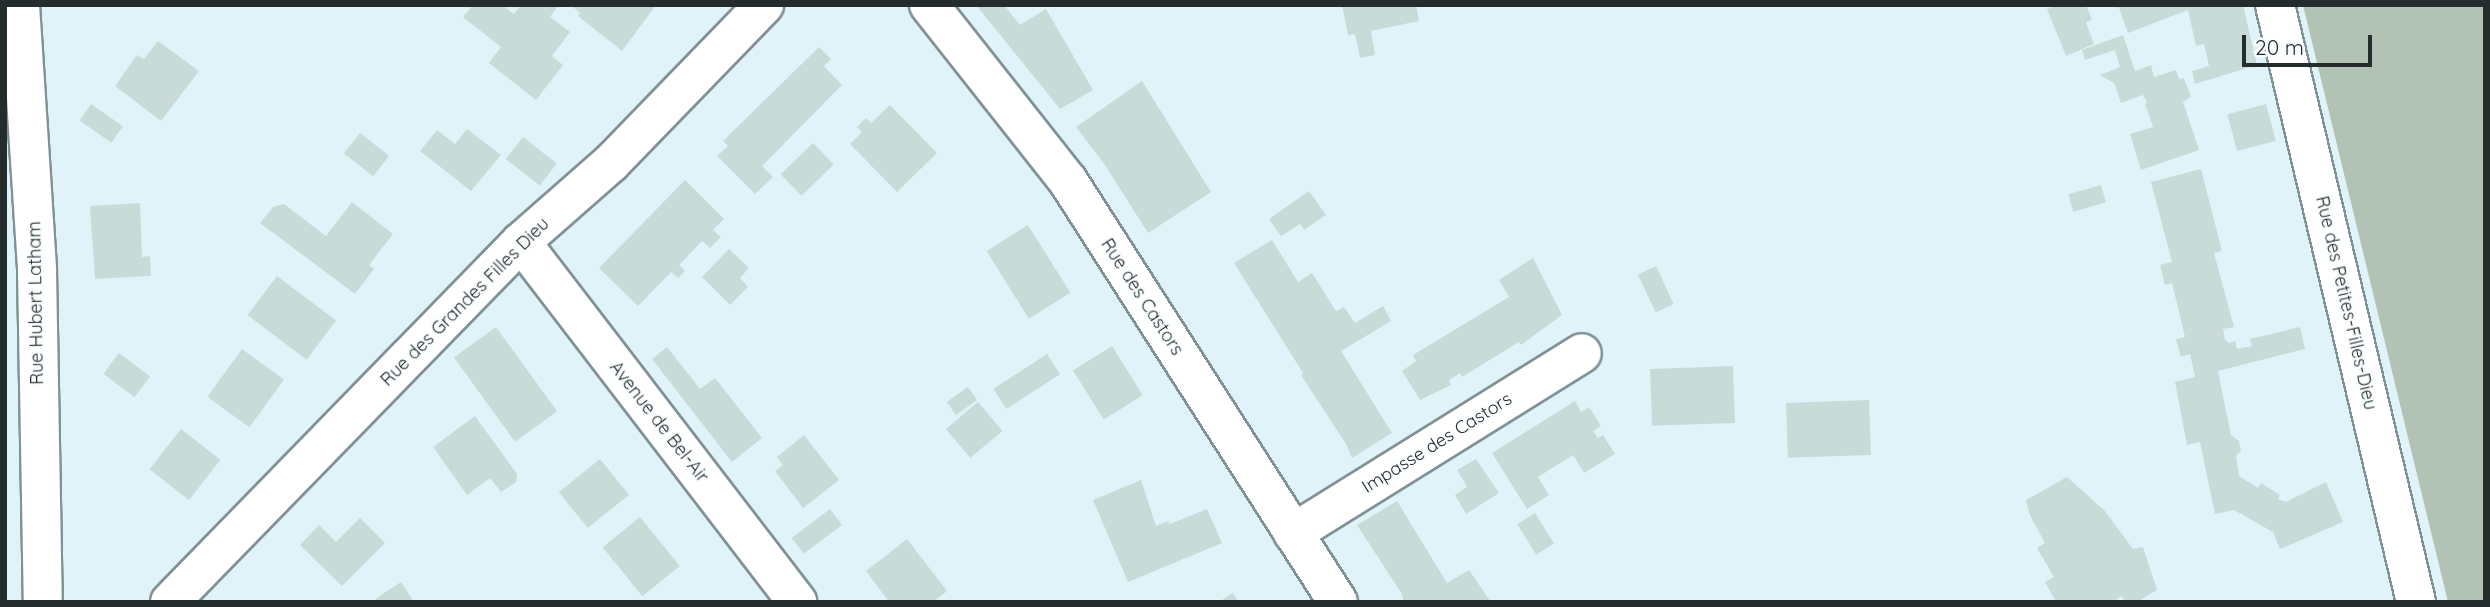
<!DOCTYPE html>
<style>
body{margin:0}
#map{position:relative;width:2490px;height:607px;overflow:hidden;background:#e0f3f8;font-family:Quicksand,sans-serif}
div>[style]{position:absolute}
[style*='--x']{left:calc(var(--x)*1px);top:calc(var(--y)*1px);width:calc(var(--w)*1px);rotate:calc(var(--a)*1deg)}
.green>*{inset:0;background:#b2c2b5}
.building>*{inset:0;background:#c9dbd8;transform-origin:0 0}
.roads{filter:drop-shadow(2px 0 #819296) drop-shadow(-2px 0 #819296) drop-shadow(0 2px #819296) drop-shadow(0 -2px #819296)}
.minor>*{height:38px;margin:-19px;padding:0 19px;transform-origin:19px;border-radius:19px;background:#fff}
.tertiary>*{height:38px;margin:-19px;padding:0 19px;transform-origin:19px;border-radius:19px;background:#fff}
.secondary>*{height:38px;margin:-19px;padding:0 19px;transform-origin:19px;border-radius:19px;background:#fff}
span{translate:-50% -50%;white-space:nowrap;text-align:center;line-height:1.15;-webkit-text-stroke:5px #f9fdfe;paint-order:stroke}
.street-label{font-size:18px;color:#252c2e}
.frame{position:absolute;inset:0;border:7px solid #252c2e;pointer-events:none}
.scale{position:absolute;left:2242px;top:35px;width:130px;height:32px;box-sizing:border-box;border:4px solid #252c2e;border-top:0;padding-left:9px;font-size:21px;line-height:24px;white-space:nowrap;color:#252c2e;-webkit-text-stroke:5px #f9fdfe;paint-order:stroke}
</style>
<div id="map">
<div class="green">
<i style="clip-path:polygon(2303px 5px,2485px 5px,2485px 602px,2448px 602px)"></i>
</div>
<div class="building">
<i style="clip-path:polygon(473px 5px,502px 5px,514px 14px,521px 5px,559px 5px,550px 17px,570px 32px,552px 56px,563px 65px,536px 100px,489px 63px,501px 47px,463px 17px)"></i>
<i style="clip-path:polygon(571px 5px,656px 5px,622px 51px,578px 16px,580px 13px)"></i>
<i style="clip-path:polygon(976px 5px,1004px 5px,1020px 25px,1046px 9px,1093px 90px,1060px 109px)"></i>
<i style="clip-path:polygon(1342px 5px,1416px 5px,1419px 21px,1371px 31px,1375px 55px,1360px 58px,1355px 34px,1348px 35px)"></i>
<i style="clip-path:polygon(2057px 5px,2086px 5px,2092px 20px,2086px 22px,2094px 44px,2066px 56px,2047px 9px)"></i>
<i style="clip-path:polygon(2118px 5px,2243px 5px,2257px 65px,2195px 84px,2192px 71px,2209px 66px,2204px 44px,2196px 46px,2188px 10px,2128px 33px)"></i>
<i style="clip-path:polygon(2123px 35px,2135px 71px,2151px 65px,2154px 77px,2176px 70px,2179px 79px,2184px 78px,2191px 97px,2183px 102px,2199px 150px,2141px 170px,2130px 134px,2153px 127px,2145px 104px,2147px 102px,2143px 95px,2121px 103px,2114px 83px,2100px 75px,2120px 67px,2115px 50px,2085px 60px,2082px 50px)"></i>
<i style="clip-path:polygon(158px 41px,199px 71px,161px 121px,115px 86px,137px 55px,144px 59px)"></i>
<i style="clip-path:polygon(819px 47px,831px 59px,824px 66px,842px 85px,762px 166px,773px 177px,755px 194px,717px 156px,728px 146px,723px 141px)"></i>
<i style="clip-path:polygon(1142px 81px,1211px 192px,1148px 233px,1105px 165px,1076px 127px)"></i>
<i style="left:91px;top:104px;width:39px;height:20px;rotate:35deg"></i>
<i style="left:2266px;top:104px;width:38px;height:40px;rotate:75deg"></i>
<i style="clip-path:polygon(890px 105px,937px 153px,897px 192px,850px 144px,862px 132px,857px 127px,866px 118px,871px 123px)"></i>
<i style="clip-path:polygon(467px 129px,501px 155px,471px 191px,420px 151px,437px 130px,455px 144px)"></i>
<i style="left:360px;top:133px;width:37px;height:26px;rotate:38deg"></i>
<i style="left:523px;top:137px;width:43px;height:28px;rotate:38deg"></i>
<i style="left:813px;top:143px;width:30px;height:45px;rotate:46deg"></i>
<i style="clip-path:polygon(2201px 169px,2222px 251px,2214px 253px,2234px 327px,2223px 329px,2225px 340px,2230px 343px,2235px 341px,2237px 349px,2252px 346px,2250px 339px,2300px 327px,2305px 349px,2218px 371px,2231px 435px,2239px 441px,2241px 451px,2236px 456px,2239px 476px,2258px 488px,2261px 483px,2280px 495px,2278px 499px,2286px 502px,2326px 482px,2343px 522px,2280px 549px,2273px 532px,2234px 510px,2215px 514px,2200px 442px,2187px 445px,2175px 382px,2195px 377px,2190px 354px,2181px 357px,2176px 339px,2185px 337px,2172px 283px,2165px 285px,2160px 265px,2172px 262px,2151px 182px)"></i>
<i style="clip-path:polygon(685px 180px,724px 219px,713px 230px,721px 237px,710px 248px,702px 241px,679px 265px,685px 271px,678px 278px,671px 272px,638px 306px,599px 268px)"></i>
<i style="left:2101px;top:185px;width:18px;height:34px;rotate:74deg"></i>
<i style="clip-path:polygon(1309px 191px,1326px 215px,1304px 230px,1300px 224px,1281px 236px,1269px 219px)"></i>
<i style="clip-path:polygon(352px 202px,393px 234px,369px 265px,374px 269px,355px 294px,260px 223px,273px 207px,284px 204px,326px 236px)"></i>
<i style="clip-path:polygon(140px 203px,142px 257px,150px 256px,151px 276px,95px 279px,90px 206px)"></i>
<i style="left:1028px;top:225px;width:80px;height:49px;rotate:58deg"></i>
<i style="clip-path:polygon(1272px 240px,1298px 282px,1312px 273px,1336px 311px,1344px 307px,1355px 323px,1383px 306px,1391px 321px,1341px 351px,1392px 433px,1352px 458px,1346px 444px,1301px 375px,1303px 373px,1234px 263px)"></i>
<i style="clip-path:polygon(729px 249px,749px 268px,740px 278px,748px 287px,730px 305px,702px 277px)"></i>
<i style="clip-path:polygon(1533px 258px,1562px 315px,1521px 345px,1519px 342px,1462px 377px,1460px 373px,1449px 380px,1451px 385px,1420px 400px,1402px 371px,1416px 361px,1413px 355px,1509px 297px,1499px 280px)"></i>
<i style="left:1656px;top:266px;width:42px;height:20px;rotate:65deg"></i>
<i style="left:277px;top:276px;width:74px;height:49px;rotate:37deg"></i>
<i style="left:496px;top:327px;width:104px;height:52px;rotate:54deg"></i>
<i style="left:1112px;top:346px;width:58px;height:46px;rotate:58deg"></i>
<i style="clip-path:polygon(667px 347px,700px 389px,715px 378px,762px 438px,732px 462px,652px 359px)"></i>
<i style="left:242px;top:349px;width:52px;height:59px;rotate:36deg"></i>
<i style="left:119px;top:353px;width:39px;height:26px;rotate:37deg"></i>
<i style="left:1047px;top:354px;width:24px;height:64px;rotate:57deg"></i>
<i style="left:1733px;top:366px;width:57px;height:83px;rotate:88deg"></i>
<i style="left:968px;top:387px;width:16px;height:26px;rotate:55deg"></i>
<i style="left:1869px;top:400px;width:55px;height:83px;rotate:88deg"></i>
<i style="clip-path:polygon(1575px 401px,1581px 412px,1589px 407px,1601px 426px,1593px 431px,1598px 438px,1603px 435px,1615px 454px,1584px 473px,1573px 455px,1557px 465px,1538px 477px,1549px 495px,1527px 509px,1492px 453px)"></i>
<i style="left:978px;top:402px;width:38px;height:42px;rotate:50deg"></i>
<i style="clip-path:polygon(475px 416px,517px 474px,516px 482px,501px 492px,490px 478px,467px 495px,433px 447px)"></i>
<i style="left:181px;top:429px;width:50px;height:51px;rotate:38deg"></i>
<i style="clip-path:polygon(804px 435px,839px 480px,803px 508px,775px 471px,783px 465px,777px 457px)"></i>
<i style="left:600px;top:459px;width:46px;height:53px;rotate:51deg"></i>
<i style="clip-path:polygon(1476px 459px,1499px 493px,1466px 514px,1455px 495px,1467px 487px,1457px 470px)"></i>
<i style="clip-path:polygon(2067px 477px,2104px 510px,2133px 549px,2143px 547px,2157px 590px,2137px 602px,2125px 602px,2122px 596px,2112px 602px,2056px 602px,2045px 582px,2054px 577px,2037px 548px,2045px 543px,2029px 513px,2026px 500px)"></i>
<i style="clip-path:polygon(1141px 480px,1156px 526px,1168px 521px,1170px 524px,1207px 509px,1222px 543px,1128px 582px,1093px 500px)"></i>
<i style="clip-path:polygon(1397px 501px,1447px 583px,1469px 570px,1491px 602px,1404px 602px,1402px 594px,1357px 525px)"></i>
<i style="left:830px;top:509px;width:20px;height:48px;rotate:53deg"></i>
<i style="left:1535px;top:513px;width:36px;height:21px;rotate:58deg"></i>
<i style="left:640px;top:517px;width:63px;height:48px;rotate:51deg"></i>
<i style="clip-path:polygon(360px 518px,385px 543px,342px 586px,300px 545px,319px 525px,336px 542px)"></i>
<i style="clip-path:polygon(907px 539px,947px 591px,933px 602px,889px 602px,866px 571px)"></i>
<i style="clip-path:polygon(401px 582px,414px 602px,372px 602px,384px 593px)"></i>
<i style="clip-path:polygon(1233px 593px,1239px 602px,1219px 602px)"></i>
</div>
<div class="roads">
<div class="minor">
<i style="--x:20;--y:5;--w:266;--a:86.3"></i>
<i style="--x:37;--y:270;--w:332;--a:89"></i>
<i style="--x:929;--y:5;--w:224;--a:51.7"></i>
<i style="--x:1068;--y:181;--w:500;--a:57.33"></i>
<i style="--x:521;--y:242;--w:454;--a:52.5"></i>
<i style="--x:1293;--y:533;--w:340;--a:-31.9"></i>
</div>
<div class="tertiary">
<i style="--x:2275;--y:5;--w:613;--a:76.71"></i>
</div>
<div class="secondary">
<i style="--x:170;--y:602;--w:503;--a:-45.73"></i>
<i style="--x:521;--y:242;--w:120;--a:-41.3"></i>
<i style="--x:611;--y:163;--w:220;--a:-45.9"></i>
</div>
</div>
<div class="street-label">
<span style="left:1142px;top:297px;rotate:57deg">Rue des Castors</span>
<span style="left:465px;top:302px;rotate:-45deg">Rue des Grandes Filles Dieu</span>
<span style="left:36px;top:303px;rotate:-91deg">Rue Hubert Latham</span>
<span style="left:2346px;top:303px;rotate:77deg">Rue des Petites-Filles-Dieu</span>
<span style="left:659px;top:422px;rotate:52deg">Avenue de Bel-Air</span>
<span style="left:1437px;top:443px;rotate:-32deg">Impasse des Castors</span>
</div>
<div class="frame"></div>
<div class="scale">20 m</div>
</div>
